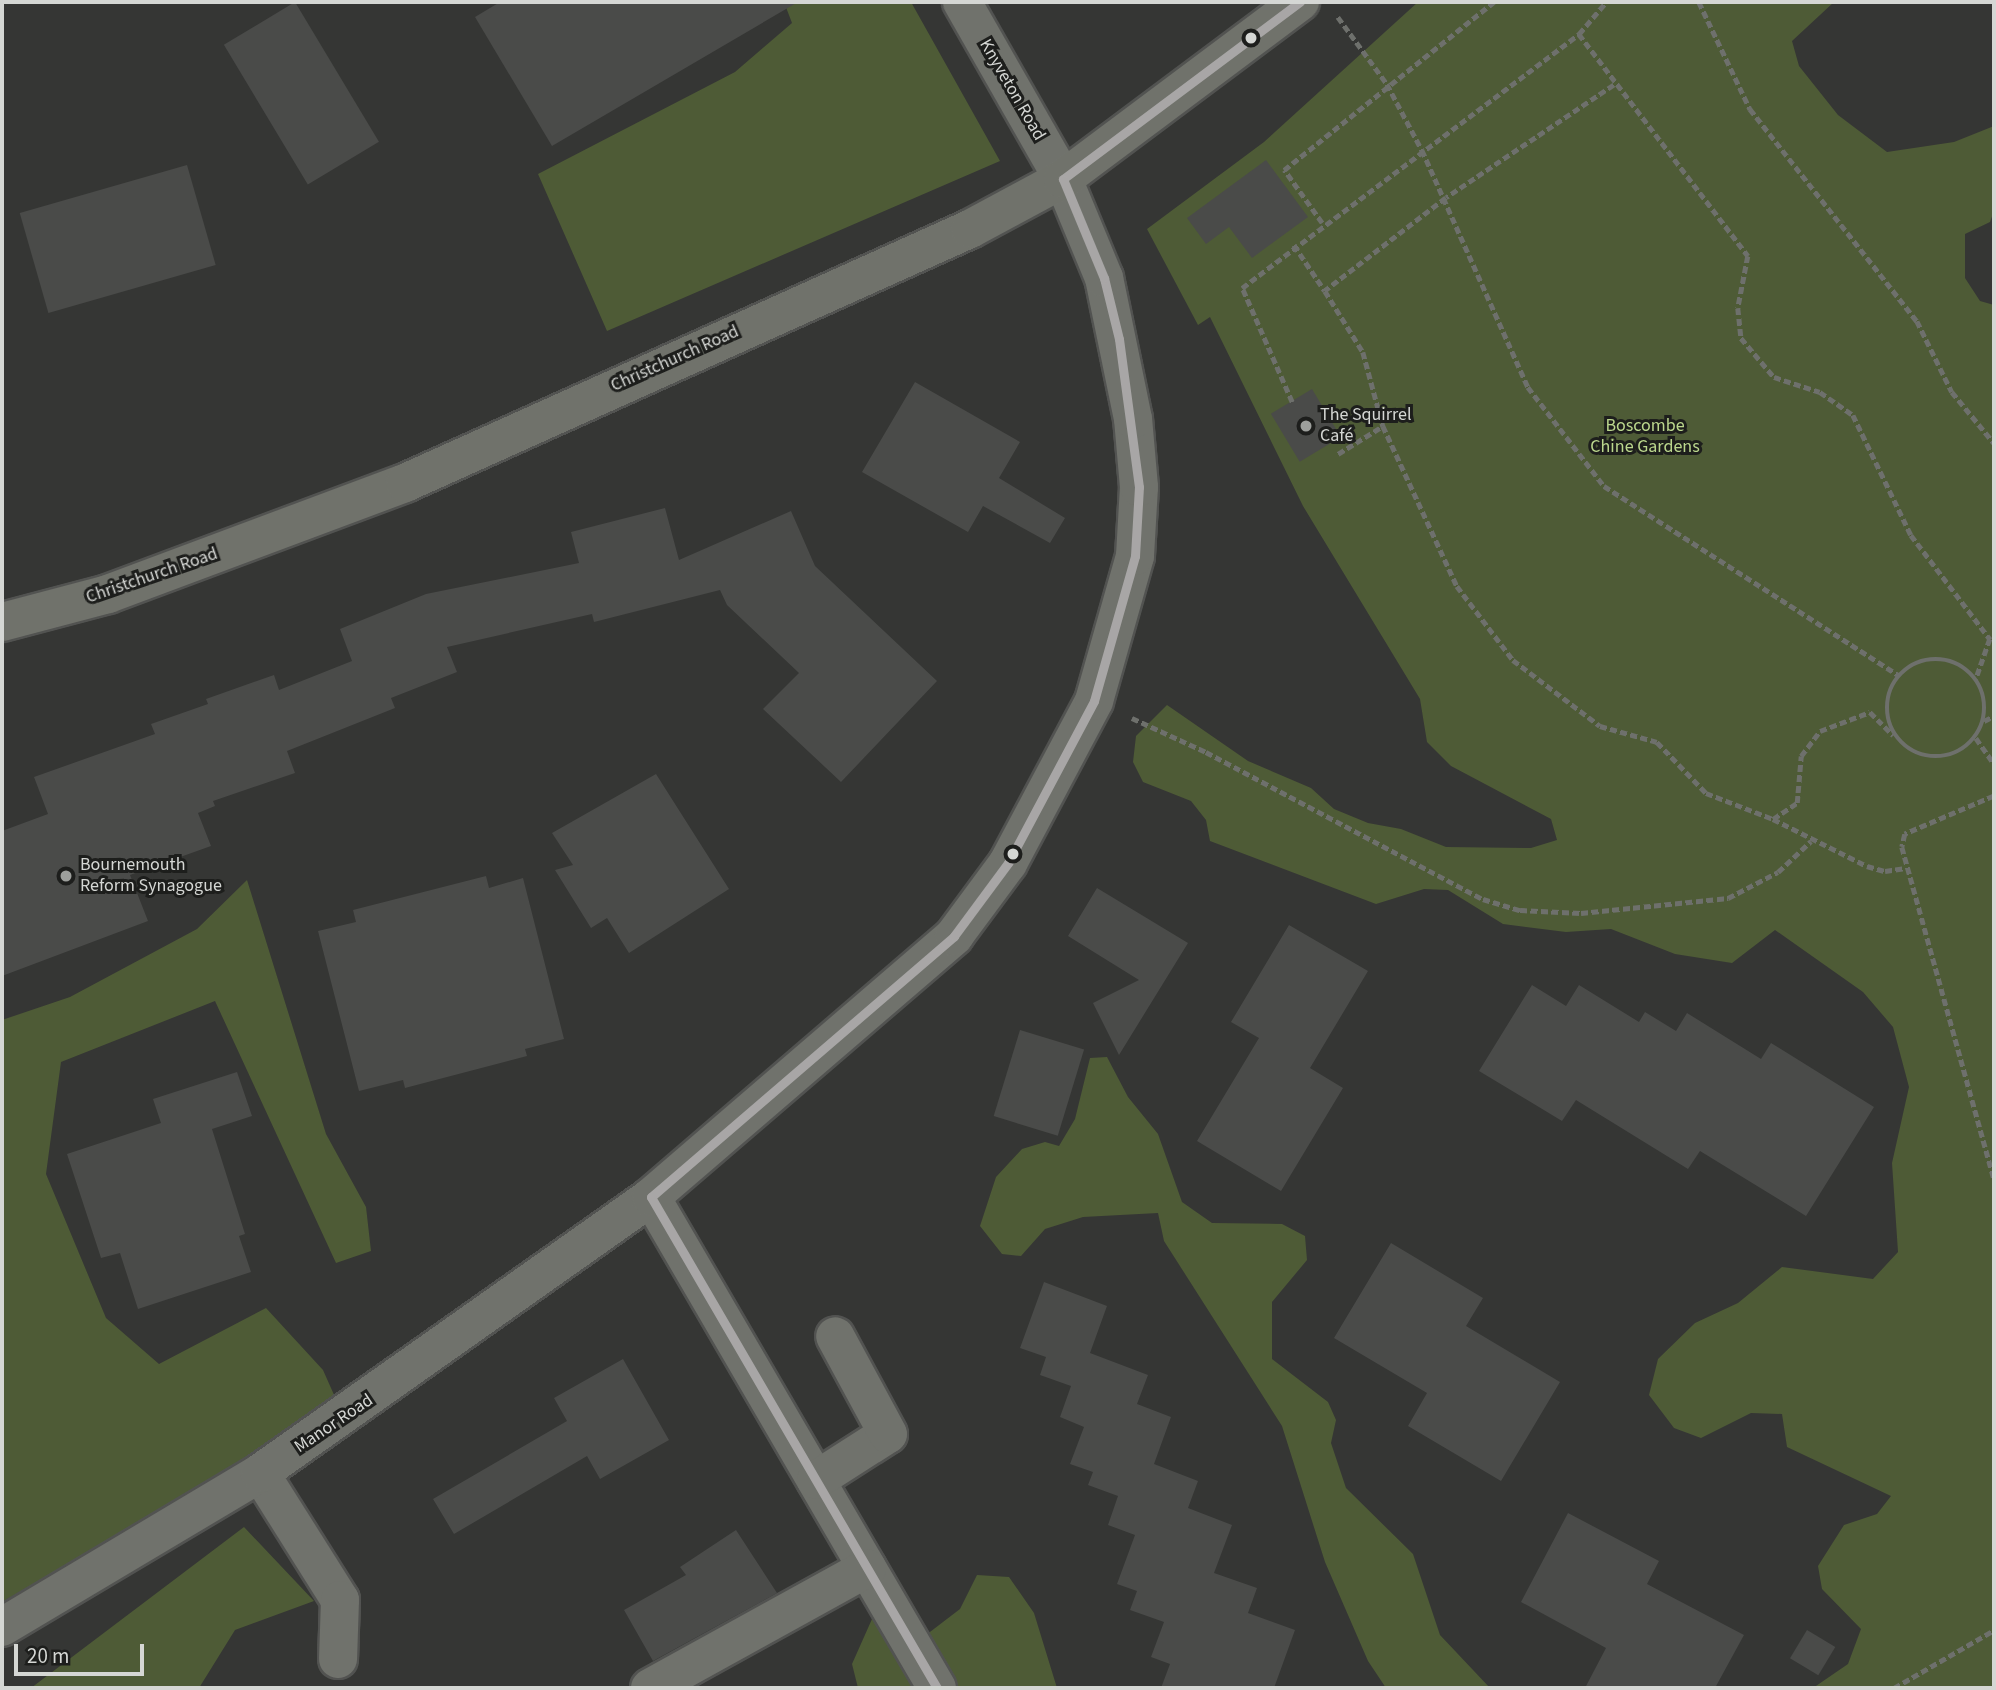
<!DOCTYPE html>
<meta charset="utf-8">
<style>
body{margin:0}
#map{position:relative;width:1996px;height:1690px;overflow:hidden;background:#353634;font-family:"Source Sans 3",sans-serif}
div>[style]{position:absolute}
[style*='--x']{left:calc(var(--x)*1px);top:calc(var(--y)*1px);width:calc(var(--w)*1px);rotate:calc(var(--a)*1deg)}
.green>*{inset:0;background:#4e5b36}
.building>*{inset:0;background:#4a4b49;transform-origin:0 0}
.path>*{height:4.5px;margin-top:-2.25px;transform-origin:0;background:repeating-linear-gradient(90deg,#6e706c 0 7px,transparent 0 10.5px)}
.path>.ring{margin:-2.25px;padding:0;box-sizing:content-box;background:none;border:4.5px solid #6e706c;border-radius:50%}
.roads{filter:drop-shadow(2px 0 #525351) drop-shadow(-2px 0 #525351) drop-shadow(0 2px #525351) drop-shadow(0 -2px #525351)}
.minor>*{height:38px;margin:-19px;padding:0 19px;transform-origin:19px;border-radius:19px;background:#70726c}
.major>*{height:38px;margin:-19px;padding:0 19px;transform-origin:19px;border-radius:19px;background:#70726b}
.bus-1>*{height:9px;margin:-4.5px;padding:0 4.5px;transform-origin:4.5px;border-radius:4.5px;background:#a8a6a6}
.dots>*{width:19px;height:19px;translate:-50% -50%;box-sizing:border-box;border:4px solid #1d1e1c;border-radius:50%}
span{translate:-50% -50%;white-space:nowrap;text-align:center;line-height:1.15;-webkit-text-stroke:6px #1d1e1c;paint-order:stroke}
.street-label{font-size:18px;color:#d5d7d4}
.poi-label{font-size:18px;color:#d5d7d4}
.left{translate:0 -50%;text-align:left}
.park-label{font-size:18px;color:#bbd78d}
.frame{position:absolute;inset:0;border:4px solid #d5d7d4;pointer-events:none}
.scale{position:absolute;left:14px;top:1644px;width:130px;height:32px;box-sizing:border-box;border:4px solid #d5d7d4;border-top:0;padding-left:9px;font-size:21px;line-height:24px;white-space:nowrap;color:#d5d7d4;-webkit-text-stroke:5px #1d1e1c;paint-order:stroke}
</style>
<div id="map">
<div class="green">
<i style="clip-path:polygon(784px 2px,911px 2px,1000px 161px,607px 331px,538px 174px,735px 72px,792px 23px)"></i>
<i style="clip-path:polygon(1418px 2px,1834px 2px,1792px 41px,1799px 66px,1838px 115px,1887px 152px,1954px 142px,1994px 126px,1994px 211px,1990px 222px,1965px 234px,1965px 278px,1980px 301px,1994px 305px,1994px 1688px,1813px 1688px,1848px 1664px,1861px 1629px,1822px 1589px,1818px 1566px,1844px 1525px,1877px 1514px,1891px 1496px,1787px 1447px,1782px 1414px,1751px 1413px,1701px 1438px,1674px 1428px,1649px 1395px,1658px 1359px,1695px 1323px,1738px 1303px,1782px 1267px,1873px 1279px,1898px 1252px,1892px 1163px,1909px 1087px,1893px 1027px,1863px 992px,1775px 930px,1732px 963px,1675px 954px,1611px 929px,1566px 932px,1503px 924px,1448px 890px,1424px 889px,1376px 904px,1210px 841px,1206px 820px,1191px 801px,1143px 782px,1133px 762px,1136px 736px,1167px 705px,1248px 761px,1311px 788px,1334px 809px,1368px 823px,1401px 829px,1446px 847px,1531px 848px,1557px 840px,1551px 819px,1451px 766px,1427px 742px,1420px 699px,1303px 506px,1210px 317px,1198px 325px,1147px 229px,1264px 142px)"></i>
<i style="clip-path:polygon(247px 880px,326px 1134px,366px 1207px,371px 1251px,336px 1263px,215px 1001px,61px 1062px,46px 1174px,106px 1318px,159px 1364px,266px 1308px,323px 1370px,335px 1397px,221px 1476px,2px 1602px,2px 1020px,70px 997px,197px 929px)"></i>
<i style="clip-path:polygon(1107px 1057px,1128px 1097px,1158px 1134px,1182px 1202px,1212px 1223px,1282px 1224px,1305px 1236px,1307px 1260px,1272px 1302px,1272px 1359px,1328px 1402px,1336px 1420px,1331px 1443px,1346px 1488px,1413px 1554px,1440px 1635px,1490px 1688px,1386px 1688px,1368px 1661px,1325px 1562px,1282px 1426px,1164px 1241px,1158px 1213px,1083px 1217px,1045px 1229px,1021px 1256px,1002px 1254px,980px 1226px,996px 1177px,1022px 1149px,1045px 1142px,1059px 1146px,1075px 1119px,1090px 1058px)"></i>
<i style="clip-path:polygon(244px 1527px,314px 1601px,235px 1630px,199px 1688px,31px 1688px)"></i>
<i style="clip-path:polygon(977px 1575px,1009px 1577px,1034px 1613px,1057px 1688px,858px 1688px,852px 1664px,872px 1619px,908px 1618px,926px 1635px,960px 1609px)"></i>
</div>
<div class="building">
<i style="left:295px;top:2px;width:163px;height:83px;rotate:59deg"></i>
<i style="clip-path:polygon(500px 2px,798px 2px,552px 146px,475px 17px)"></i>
<i style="clip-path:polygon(1266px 160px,1308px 217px,1252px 258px,1229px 227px,1206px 244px,1187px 218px)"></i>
<i style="left:187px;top:165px;width:104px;height:174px;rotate:74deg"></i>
<i style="clip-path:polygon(915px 382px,1020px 442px,999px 478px,1065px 518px,1050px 543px,983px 506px,968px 532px,862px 472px)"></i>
<i style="left:1312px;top:389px;width:56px;height:48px;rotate:59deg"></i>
<i style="clip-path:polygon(665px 508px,679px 560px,791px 511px,815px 566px,937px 681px,841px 782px,763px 709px,799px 673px,727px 605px,720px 590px,594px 622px,592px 614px,447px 647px,457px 672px,391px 698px,395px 708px,287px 751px,295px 773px,213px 801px,215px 806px,198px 813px,211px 846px,130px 875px,148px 921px,2px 976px,2px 831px,48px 814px,34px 777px,155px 734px,151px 724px,208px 704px,206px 699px,274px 675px,279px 690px,352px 661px,340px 629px,426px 594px,579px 563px,571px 532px)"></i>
<i style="clip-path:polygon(656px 774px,729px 889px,629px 953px,607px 918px,591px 928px,555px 870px,573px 865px,552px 833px)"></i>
<i style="clip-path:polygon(486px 876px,489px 888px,523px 878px,564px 1039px,525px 1049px,527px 1056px,405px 1088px,403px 1080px,359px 1091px,318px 931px,356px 922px,353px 910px)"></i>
<i style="clip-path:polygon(1097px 888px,1188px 943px,1119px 1055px,1093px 1003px,1139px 980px,1068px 936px)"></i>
<i style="clip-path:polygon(1289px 925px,1368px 971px,1310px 1068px,1343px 1088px,1281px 1191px,1197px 1141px,1259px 1038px,1231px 1022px)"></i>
<i style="clip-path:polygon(1532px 985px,1566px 1006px,1579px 985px,1639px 1022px,1645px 1012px,1676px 1031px,1687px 1013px,1761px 1059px,1771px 1043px,1874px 1107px,1806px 1216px,1700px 1151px,1688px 1169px,1576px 1100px,1562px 1121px,1479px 1071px)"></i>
<i style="left:1020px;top:1030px;width:67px;height:90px;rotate:17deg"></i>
<i style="clip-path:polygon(237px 1072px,252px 1116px,212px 1129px,245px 1234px,239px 1236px,251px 1272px,138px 1309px,120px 1253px,101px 1258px,67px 1154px,161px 1123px,153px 1099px)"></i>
<i style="clip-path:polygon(1391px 1243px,1483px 1298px,1466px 1326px,1560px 1382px,1501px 1481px,1408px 1426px,1427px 1393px,1334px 1338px)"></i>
<i style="clip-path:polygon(1044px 1282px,1107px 1306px,1090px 1353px,1148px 1375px,1137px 1404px,1171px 1417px,1154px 1464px,1198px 1481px,1188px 1508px,1232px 1525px,1214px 1573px,1257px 1588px,1248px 1613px,1295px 1630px,1274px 1688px,1161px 1688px,1170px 1664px,1151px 1657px,1164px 1622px,1130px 1610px,1137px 1591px,1117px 1584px,1135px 1535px,1108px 1525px,1118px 1496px,1088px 1485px,1093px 1472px,1070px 1464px,1084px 1427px,1060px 1417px,1071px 1386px,1040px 1375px,1046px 1357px,1020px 1348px)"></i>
<i style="clip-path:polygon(623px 1359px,669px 1440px,600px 1479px,587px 1456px,454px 1534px,433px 1499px,567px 1421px,554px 1398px)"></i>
<i style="clip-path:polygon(1568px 1513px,1659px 1561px,1647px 1584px,1744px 1635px,1715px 1688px,1585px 1688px,1606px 1648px,1521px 1602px)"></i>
<i style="clip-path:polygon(736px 1530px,777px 1593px,653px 1661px,624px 1610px,686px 1575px,680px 1567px)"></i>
<i style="left:1807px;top:1630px;width:33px;height:33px;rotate:31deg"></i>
</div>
<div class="path">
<i style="--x:1699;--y:2;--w:119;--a:64.5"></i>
<i style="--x:1750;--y:109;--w:270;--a:51.8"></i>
<i style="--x:1917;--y:321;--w:79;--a:63.8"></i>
<i style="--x:1952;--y:392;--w:66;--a:50.5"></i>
<i style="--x:1338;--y:17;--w:83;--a:53.8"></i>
<i style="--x:1387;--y:84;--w:75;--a:62.1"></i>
<i style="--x:1422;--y:150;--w:260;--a:65.9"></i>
<i style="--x:1528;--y:387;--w:125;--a:52.5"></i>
<i style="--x:1604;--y:486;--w:350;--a:32.7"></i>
<i style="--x:1579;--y:34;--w:279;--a:52.7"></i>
<i style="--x:1748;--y:256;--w:53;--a:100.9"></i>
<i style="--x:1738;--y:308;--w:30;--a:84"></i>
<i style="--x:1741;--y:338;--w:51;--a:49.8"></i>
<i style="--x:1774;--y:377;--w:48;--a:18.1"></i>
<i style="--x:1820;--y:392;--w:40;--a:34.9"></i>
<i style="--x:1853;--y:415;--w:133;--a:64.2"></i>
<i style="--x:1911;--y:535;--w:131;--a:52.8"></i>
<i style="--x:1990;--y:639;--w:42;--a:109.3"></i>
<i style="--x:1614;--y:85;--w:202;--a:146.1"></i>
<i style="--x:1446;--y:198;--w:153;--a:142.5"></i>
<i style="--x:1325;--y:291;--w:72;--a:58.1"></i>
<i style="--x:1363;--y:352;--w:77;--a:74.9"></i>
<i style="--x:1383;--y:426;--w:176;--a:65.2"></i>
<i style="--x:1457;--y:586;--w:93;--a:52.9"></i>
<i style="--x:1513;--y:660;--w:109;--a:37.2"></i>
<i style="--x:1600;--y:726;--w:59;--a:15.7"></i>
<i style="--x:1657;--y:742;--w:71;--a:46.1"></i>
<i style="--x:1706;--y:793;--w:72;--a:21.2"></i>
<i style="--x:1773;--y:819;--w:105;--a:26.6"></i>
<i style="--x:1867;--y:866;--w:19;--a:16"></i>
<i style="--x:1885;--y:871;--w:21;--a:-8"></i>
<i style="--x:1322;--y:223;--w:65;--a:-125.6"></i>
<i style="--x:1284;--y:170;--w:269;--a:-38.7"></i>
<i style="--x:1294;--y:245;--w:55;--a:56"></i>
<i style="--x:1292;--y:402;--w:124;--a:-113.7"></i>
<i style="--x:1242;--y:288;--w:422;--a:-37"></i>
<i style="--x:1579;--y:34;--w:42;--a:-49.8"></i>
<i style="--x:1338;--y:454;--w:53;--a:-31.9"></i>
<i class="ring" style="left:1887px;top:659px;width:93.5px;height:93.5px"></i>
<i style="--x:1132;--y:718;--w:81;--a:24.7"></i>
<i style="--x:1206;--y:752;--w:314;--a:28"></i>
<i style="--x:1483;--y:899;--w:39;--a:17"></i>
<i style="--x:1520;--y:910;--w:61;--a:2.8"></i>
<i style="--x:1581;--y:913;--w:148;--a:-5.8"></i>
<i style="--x:1728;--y:898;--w:56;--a:-27.5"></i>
<i style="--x:1778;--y:872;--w:45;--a:-43.2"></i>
<i style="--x:1984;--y:721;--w:11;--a:-27"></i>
<i style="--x:1976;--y:738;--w:32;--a:55"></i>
<i style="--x:1994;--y:796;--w:97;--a:156.9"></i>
<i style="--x:1905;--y:834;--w:13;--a:103"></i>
<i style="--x:1902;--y:847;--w:345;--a:74.5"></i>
<i style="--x:1773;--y:819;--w:29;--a:-34"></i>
<i style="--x:1797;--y:803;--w:47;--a:-85.1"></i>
<i style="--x:1801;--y:756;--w:31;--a:-53"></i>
<i style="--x:1820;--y:731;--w:53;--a:-20.8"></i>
<i style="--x:1870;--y:712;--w:33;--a:45"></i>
<i style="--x:1894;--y:1688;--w:116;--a:-30.1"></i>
</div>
<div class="roads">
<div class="minor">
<i style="--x:651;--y:1197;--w:568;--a:59.78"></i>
<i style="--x:260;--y:1473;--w:150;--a:57.8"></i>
<i style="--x:340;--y:1600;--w:59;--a:91.9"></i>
<i style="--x:816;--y:1480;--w:85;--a:-32.6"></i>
<i style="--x:888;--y:1434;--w:111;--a:-118.4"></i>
<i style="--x:2;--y:1627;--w:300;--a:-30.8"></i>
<i style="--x:260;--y:1473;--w:479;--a:-35.2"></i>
<i style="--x:651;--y:1197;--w:400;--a:-40.7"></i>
<i style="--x:954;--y:936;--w:91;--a:-53.5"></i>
<i style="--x:1008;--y:863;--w:183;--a:-62"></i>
<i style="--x:1094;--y:701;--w:151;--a:-74.2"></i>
<i style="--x:1135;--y:556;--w:69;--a:-86.7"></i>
<i style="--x:1139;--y:487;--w:68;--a:-95"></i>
<i style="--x:1133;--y:419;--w:144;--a:-101.6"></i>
<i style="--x:1104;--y:278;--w:107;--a:-112.5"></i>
<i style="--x:1063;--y:179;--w:204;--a:-119.7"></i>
<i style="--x:650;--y:1688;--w:248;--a:-28.9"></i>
</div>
<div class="major">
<i style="--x:2;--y:622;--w:110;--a:-14.8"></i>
<i style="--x:108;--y:594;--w:317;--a:-20.5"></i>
<i style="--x:405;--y:483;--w:619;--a:-24.21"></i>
<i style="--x:970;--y:229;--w:106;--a:-28.3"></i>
<i style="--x:1063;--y:179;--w:296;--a:-36.8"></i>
</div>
</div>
<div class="bus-1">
<i style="--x:1063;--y:179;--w:296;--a:-36.8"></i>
<i style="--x:651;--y:1197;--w:400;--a:-40.7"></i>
<i style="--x:954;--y:936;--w:91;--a:-53.5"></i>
<i style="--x:1008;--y:863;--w:183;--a:-62"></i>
<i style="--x:1094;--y:701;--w:151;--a:-74.2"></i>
<i style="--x:1135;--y:556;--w:69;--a:-86.7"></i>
<i style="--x:1139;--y:487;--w:149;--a:-97.7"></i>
<i style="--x:1119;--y:339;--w:63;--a:-103.8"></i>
<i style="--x:1104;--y:278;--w:107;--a:-112.5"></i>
<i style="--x:651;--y:1197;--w:568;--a:59.78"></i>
</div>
<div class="dots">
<i style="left:1251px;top:38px;background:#d5d7d4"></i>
<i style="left:1306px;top:426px;background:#9d9f9c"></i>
<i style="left:1013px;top:854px;background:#d5d7d4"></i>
<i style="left:66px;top:876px;background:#9d9f9c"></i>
</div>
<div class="street-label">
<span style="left:1012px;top:90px;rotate:60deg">Knyveton Road</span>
<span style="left:675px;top:359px;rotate:-24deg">Christchurch Road</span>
<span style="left:152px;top:576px;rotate:-19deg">Christchurch Road</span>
<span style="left:334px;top:1424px;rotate:-34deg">Manor Road</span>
</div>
<div class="poi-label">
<span class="left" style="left:1320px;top:426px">The Squirrel<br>Café</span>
<span class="left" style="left:80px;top:876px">Bournemouth<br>Reform Synagogue</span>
</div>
<div class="park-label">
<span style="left:1645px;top:437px">Boscombe<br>Chine Gardens</span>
</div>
<div class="frame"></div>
<div class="scale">20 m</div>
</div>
